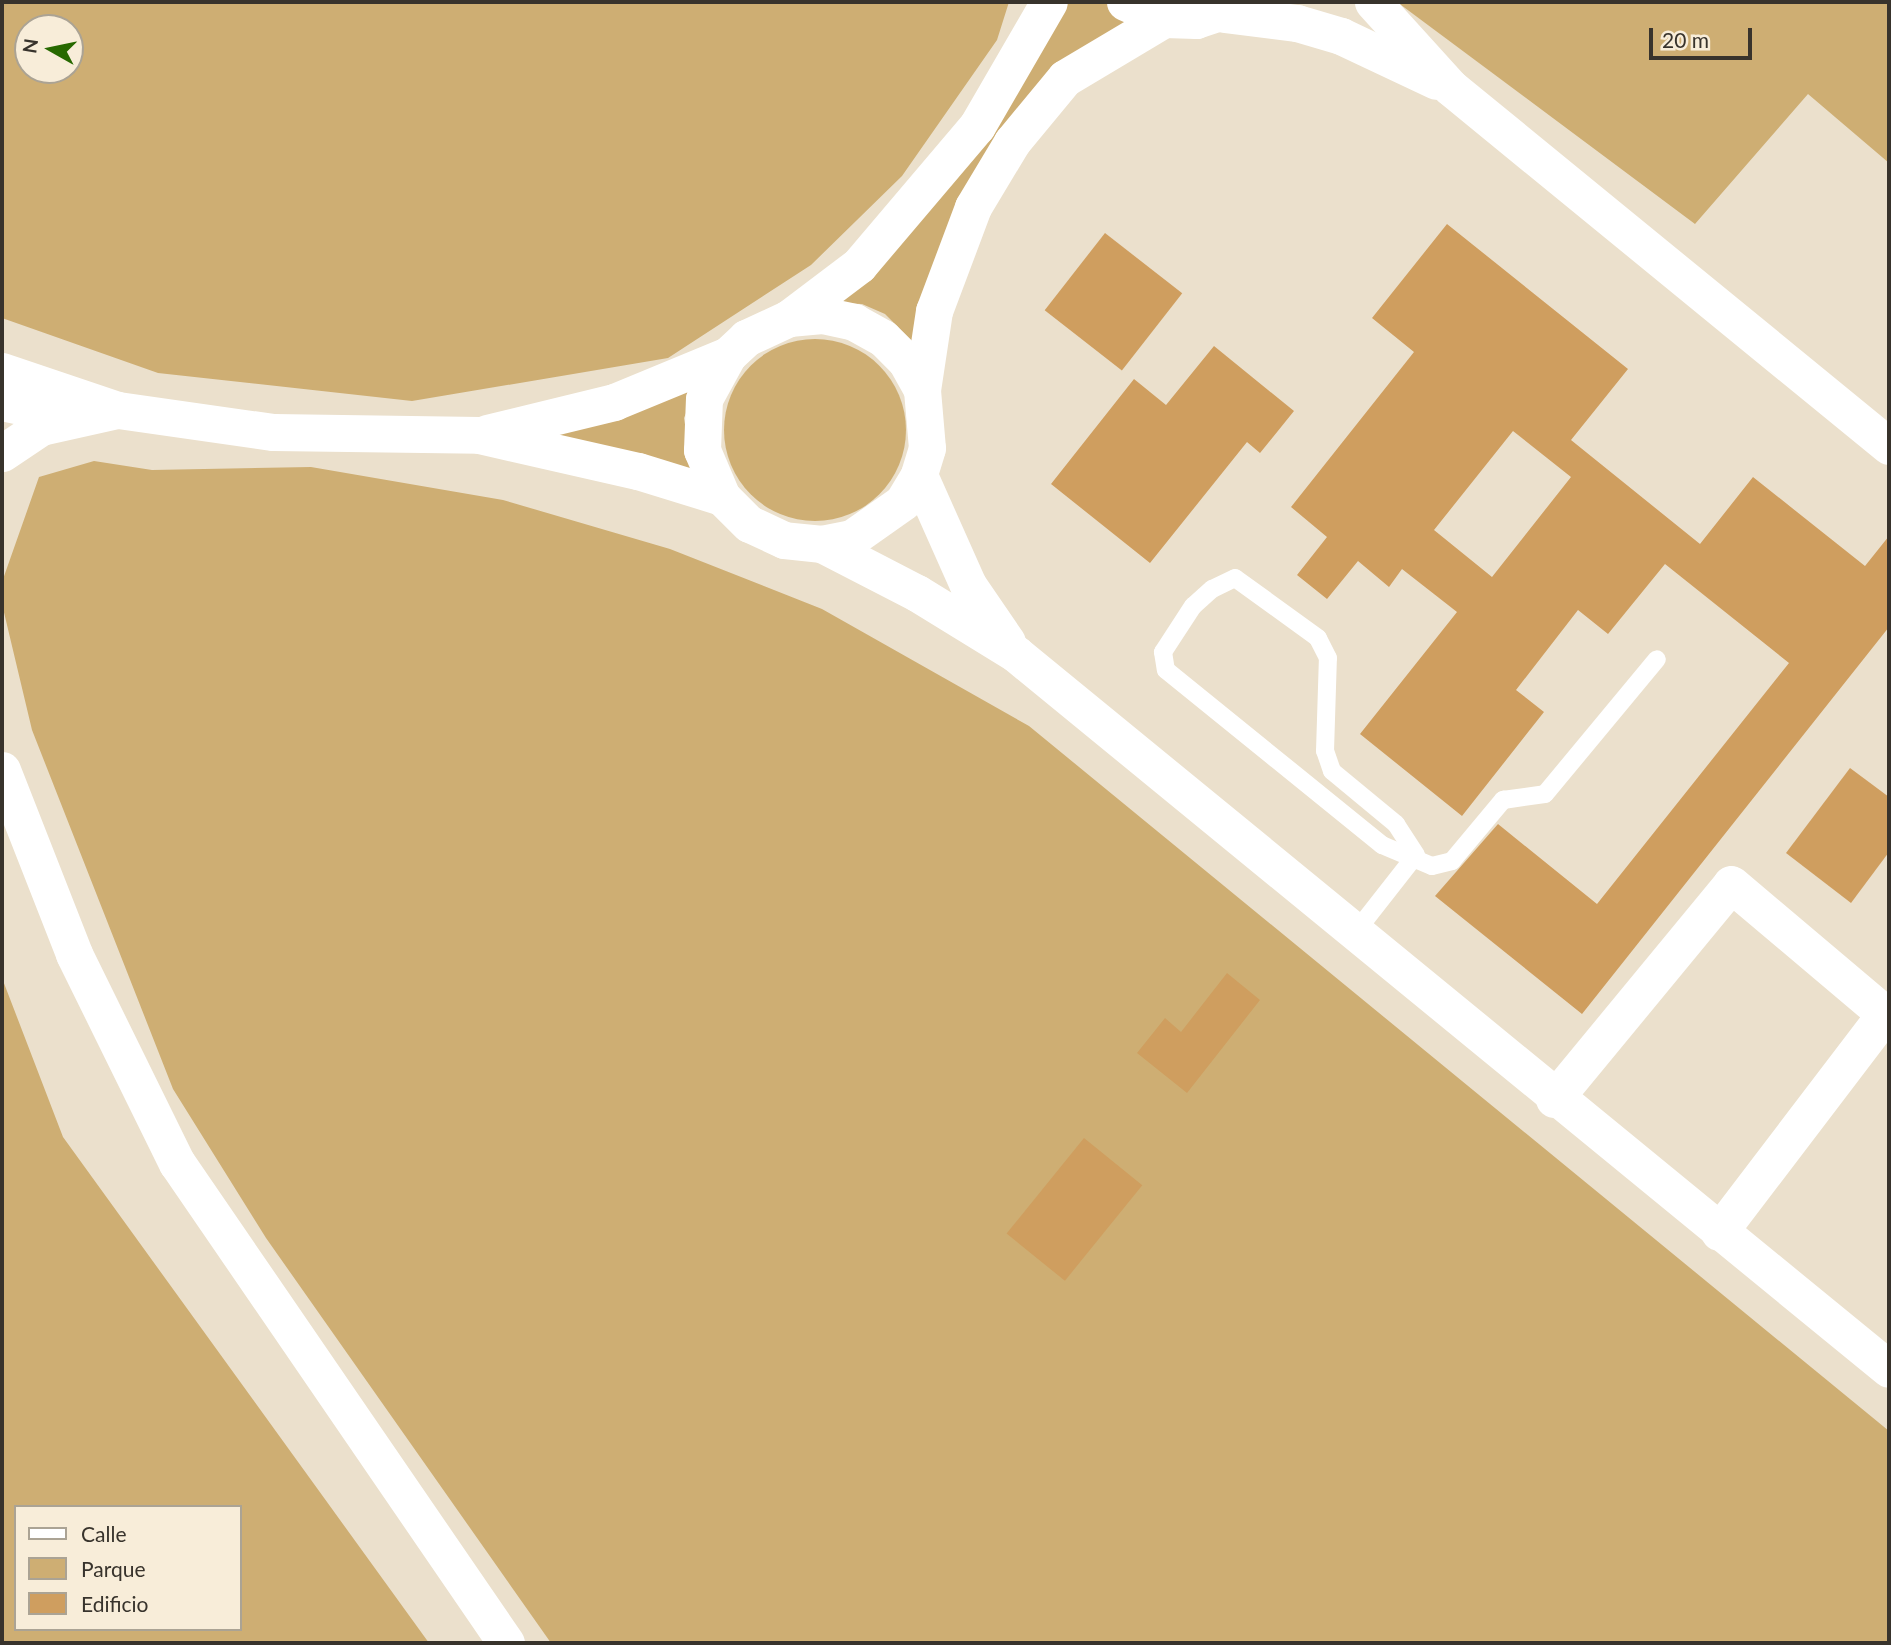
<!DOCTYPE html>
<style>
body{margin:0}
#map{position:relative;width:1891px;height:1645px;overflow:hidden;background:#ebe0cc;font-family:Lato,sans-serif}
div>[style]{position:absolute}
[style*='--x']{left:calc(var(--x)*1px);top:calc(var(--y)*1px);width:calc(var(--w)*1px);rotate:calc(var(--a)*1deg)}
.green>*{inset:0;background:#ceae73}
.round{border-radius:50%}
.building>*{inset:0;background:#cf9e5f;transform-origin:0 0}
.lane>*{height:18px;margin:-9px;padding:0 9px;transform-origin:9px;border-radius:9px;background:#fff}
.street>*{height:37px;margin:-18.5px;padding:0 18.5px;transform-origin:18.5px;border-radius:18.5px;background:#fff}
span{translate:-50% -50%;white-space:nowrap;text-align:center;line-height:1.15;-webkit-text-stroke:5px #f8edd9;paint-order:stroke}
.frame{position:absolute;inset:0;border:4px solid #38332c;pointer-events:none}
.legend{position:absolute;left:14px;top:1505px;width:228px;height:126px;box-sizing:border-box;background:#f8edd9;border:2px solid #aba394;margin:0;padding:9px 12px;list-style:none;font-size:21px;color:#38332c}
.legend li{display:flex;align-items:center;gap:14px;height:35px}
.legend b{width:35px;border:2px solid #aba394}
.north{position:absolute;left:14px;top:14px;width:70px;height:70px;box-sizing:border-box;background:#f8edd9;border:2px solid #aba394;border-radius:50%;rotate:279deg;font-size:19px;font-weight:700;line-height:28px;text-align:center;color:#38332c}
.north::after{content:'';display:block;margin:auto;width:24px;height:32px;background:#276900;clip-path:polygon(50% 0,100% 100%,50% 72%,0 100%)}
.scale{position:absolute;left:1649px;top:28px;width:103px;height:32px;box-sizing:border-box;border:4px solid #38332c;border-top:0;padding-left:9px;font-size:21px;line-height:24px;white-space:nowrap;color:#38332c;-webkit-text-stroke:5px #f8edd9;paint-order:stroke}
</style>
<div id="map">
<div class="green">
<i style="clip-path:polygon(evenodd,2px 2px,1009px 2px,997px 40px,902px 176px,811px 265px,668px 358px,412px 401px,158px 373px,2px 318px,2px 2px,70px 28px,70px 70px,28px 70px,28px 28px,70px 28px)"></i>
<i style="clip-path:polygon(1061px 2px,1106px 2px,1139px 24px,1063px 62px,914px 343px,885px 314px,862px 304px,835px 303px)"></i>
<i style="clip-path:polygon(1397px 2px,1889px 2px,1889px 163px,1808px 94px,1695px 224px)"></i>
<i class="round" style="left:724px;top:339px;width:182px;height:182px"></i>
<i style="clip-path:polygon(698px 384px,684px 418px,693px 479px,512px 433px)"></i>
<i style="clip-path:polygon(94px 461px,152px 470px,311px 467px,503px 500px,670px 549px,822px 609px,1029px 726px,1889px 1431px,1889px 1643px,551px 1643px,266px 1238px,173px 1089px,32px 730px,2px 604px,2px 582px,39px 477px)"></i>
<i style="clip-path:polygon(evenodd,2px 978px,63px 1137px,429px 1643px,2px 1643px,2px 978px,16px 1507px,240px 1507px,240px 1629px,16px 1629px,16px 1507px)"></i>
</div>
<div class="building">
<i style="clip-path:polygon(evenodd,1447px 224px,1628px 369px,1571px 440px,1700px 544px,1753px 477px,1865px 566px,1889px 536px,1889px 627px,1582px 1014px,1435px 896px,1498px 824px,1597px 904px,1789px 663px,1665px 564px,1608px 634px,1578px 610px,1516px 690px,1544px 712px,1462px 816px,1360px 734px,1457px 612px,1402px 569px,1389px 587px,1358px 561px,1327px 599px,1297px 575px,1327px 537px,1291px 507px,1414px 352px,1372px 318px,1447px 224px,1513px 431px,1571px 477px,1492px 577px,1434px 530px,1513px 431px)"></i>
<i style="left:1105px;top:233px;width:98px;height:98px;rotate:38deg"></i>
<i style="clip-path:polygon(1214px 346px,1294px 411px,1260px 453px,1247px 442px,1150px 563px,1051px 484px,1134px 379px,1166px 405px)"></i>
<i style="clip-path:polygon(1850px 768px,1889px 797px,1889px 852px,1851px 903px,1786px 853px)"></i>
<i style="clip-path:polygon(1227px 973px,1260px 1000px,1187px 1093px,1137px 1053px,1165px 1018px,1181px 1032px)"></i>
<i style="left:1084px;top:1138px;width:75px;height:123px;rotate:39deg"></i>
</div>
<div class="lane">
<i style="--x:1416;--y:855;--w:37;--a:-123"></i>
<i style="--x:1396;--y:824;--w:83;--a:-140.4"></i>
<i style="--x:1332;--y:771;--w:21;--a:-109"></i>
<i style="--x:1325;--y:751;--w:93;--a:-88.2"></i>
<i style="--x:1328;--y:658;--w:22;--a:-117"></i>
<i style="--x:1318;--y:638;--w:102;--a:-144.1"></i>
<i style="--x:1235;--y:578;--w:25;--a:154"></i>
<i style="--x:1212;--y:589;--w:25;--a:138"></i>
<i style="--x:1193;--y:606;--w:55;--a:123.1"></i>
<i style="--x:1163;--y:652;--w:18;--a:81"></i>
<i style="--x:1166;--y:670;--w:278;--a:39"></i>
<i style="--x:1382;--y:845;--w:54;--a:22.8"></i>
<i style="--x:1432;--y:866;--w:21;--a:-14"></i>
<i style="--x:1452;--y:861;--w:80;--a:-50.1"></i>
<i style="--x:1503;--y:800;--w:42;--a:-8.1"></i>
<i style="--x:1545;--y:794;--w:175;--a:-50.3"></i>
<i style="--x:1354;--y:934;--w:100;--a:-51.9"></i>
</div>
<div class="street">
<i style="--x:1125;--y:2;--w:43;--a:23.6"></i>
<i style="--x:1164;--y:19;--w:32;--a:2"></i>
<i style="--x:1196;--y:20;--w:51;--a:-18.4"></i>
<i style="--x:1373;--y:2;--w:115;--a:47.8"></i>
<i style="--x:1450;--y:87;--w:567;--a:39.28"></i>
<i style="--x:1224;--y:14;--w:74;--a:7"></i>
<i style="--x:1297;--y:23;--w:46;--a:16.5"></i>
<i style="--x:1341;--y:36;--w:105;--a:25.3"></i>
<i style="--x:789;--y:318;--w:88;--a:-37.1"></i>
<i style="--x:859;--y:265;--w:182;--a:-49.7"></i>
<i style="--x:977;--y:126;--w:143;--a:-59.9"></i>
<i style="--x:2;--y:371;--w:122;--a:18.6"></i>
<i style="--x:118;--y:410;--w:157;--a:8.1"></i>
<i style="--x:273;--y:432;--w:206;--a:0.8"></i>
<i style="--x:479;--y:435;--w:163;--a:12.8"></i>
<i style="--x:638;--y:471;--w:88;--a:17.2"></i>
<i style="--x:922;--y:390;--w:80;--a:-81.4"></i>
<i style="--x:934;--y:311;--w:111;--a:-69.4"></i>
<i style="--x:973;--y:207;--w:76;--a:-59"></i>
<i style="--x:1012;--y:142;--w:83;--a:-50.4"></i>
<i style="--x:1065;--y:78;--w:115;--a:-30.8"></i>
<i style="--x:2;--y:402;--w:72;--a:12.1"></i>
<i style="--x:487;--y:433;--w:131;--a:-13.7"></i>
<i style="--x:614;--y:402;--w:123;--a:-22.4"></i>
<i style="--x:2;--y:453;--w:47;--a:-33.7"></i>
<i style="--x:41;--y:427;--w:78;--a:-12.6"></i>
<i style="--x:919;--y:475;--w:31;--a:121"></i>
<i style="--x:903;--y:502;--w:62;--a:144.8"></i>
<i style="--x:852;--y:538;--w:31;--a:169"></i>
<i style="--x:822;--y:544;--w:38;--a:-174"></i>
<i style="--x:784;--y:540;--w:38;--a:-155"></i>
<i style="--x:749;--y:524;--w:38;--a:-135"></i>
<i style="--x:722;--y:497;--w:51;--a:-113.1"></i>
<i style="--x:702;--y:450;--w:51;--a:-87.8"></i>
<i style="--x:704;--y:399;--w:50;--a:-61.4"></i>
<i style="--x:728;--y:355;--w:25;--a:-43"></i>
<i style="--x:746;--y:338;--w:47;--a:-24.9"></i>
<i style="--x:789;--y:318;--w:33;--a:-5"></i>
<i style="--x:822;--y:315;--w:33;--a:12"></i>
<i style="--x:854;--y:322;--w:33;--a:29"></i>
<i style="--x:883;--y:338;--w:33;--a:45"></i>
<i style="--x:906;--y:361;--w:33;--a:61"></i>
<i style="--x:922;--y:390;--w:58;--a:85.1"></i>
<i style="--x:927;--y:448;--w:28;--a:107"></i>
<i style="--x:919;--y:475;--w:120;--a:66"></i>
<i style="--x:968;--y:585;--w:69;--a:55.6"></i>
<i style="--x:822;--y:544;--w:107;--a:27.3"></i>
<i style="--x:917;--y:593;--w:116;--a:31.6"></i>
<i style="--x:1016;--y:654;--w:1128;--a:39.32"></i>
<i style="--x:2;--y:770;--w:198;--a:68.6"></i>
<i style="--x:74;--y:954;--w:233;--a:63.8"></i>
<i style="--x:177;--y:1163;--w:582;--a:55.57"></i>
<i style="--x:1554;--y:1099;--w:278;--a:-50.5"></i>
<i style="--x:1731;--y:884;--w:202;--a:40.2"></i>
<i style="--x:1885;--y:1014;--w:274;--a:127.3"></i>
</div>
<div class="frame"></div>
<ul class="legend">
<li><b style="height:9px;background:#fff"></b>Calle</li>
<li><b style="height:19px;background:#ceae73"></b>Parque</li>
<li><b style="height:19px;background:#cf9e5f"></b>Edificio</li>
</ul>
<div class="north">N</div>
<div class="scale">20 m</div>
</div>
